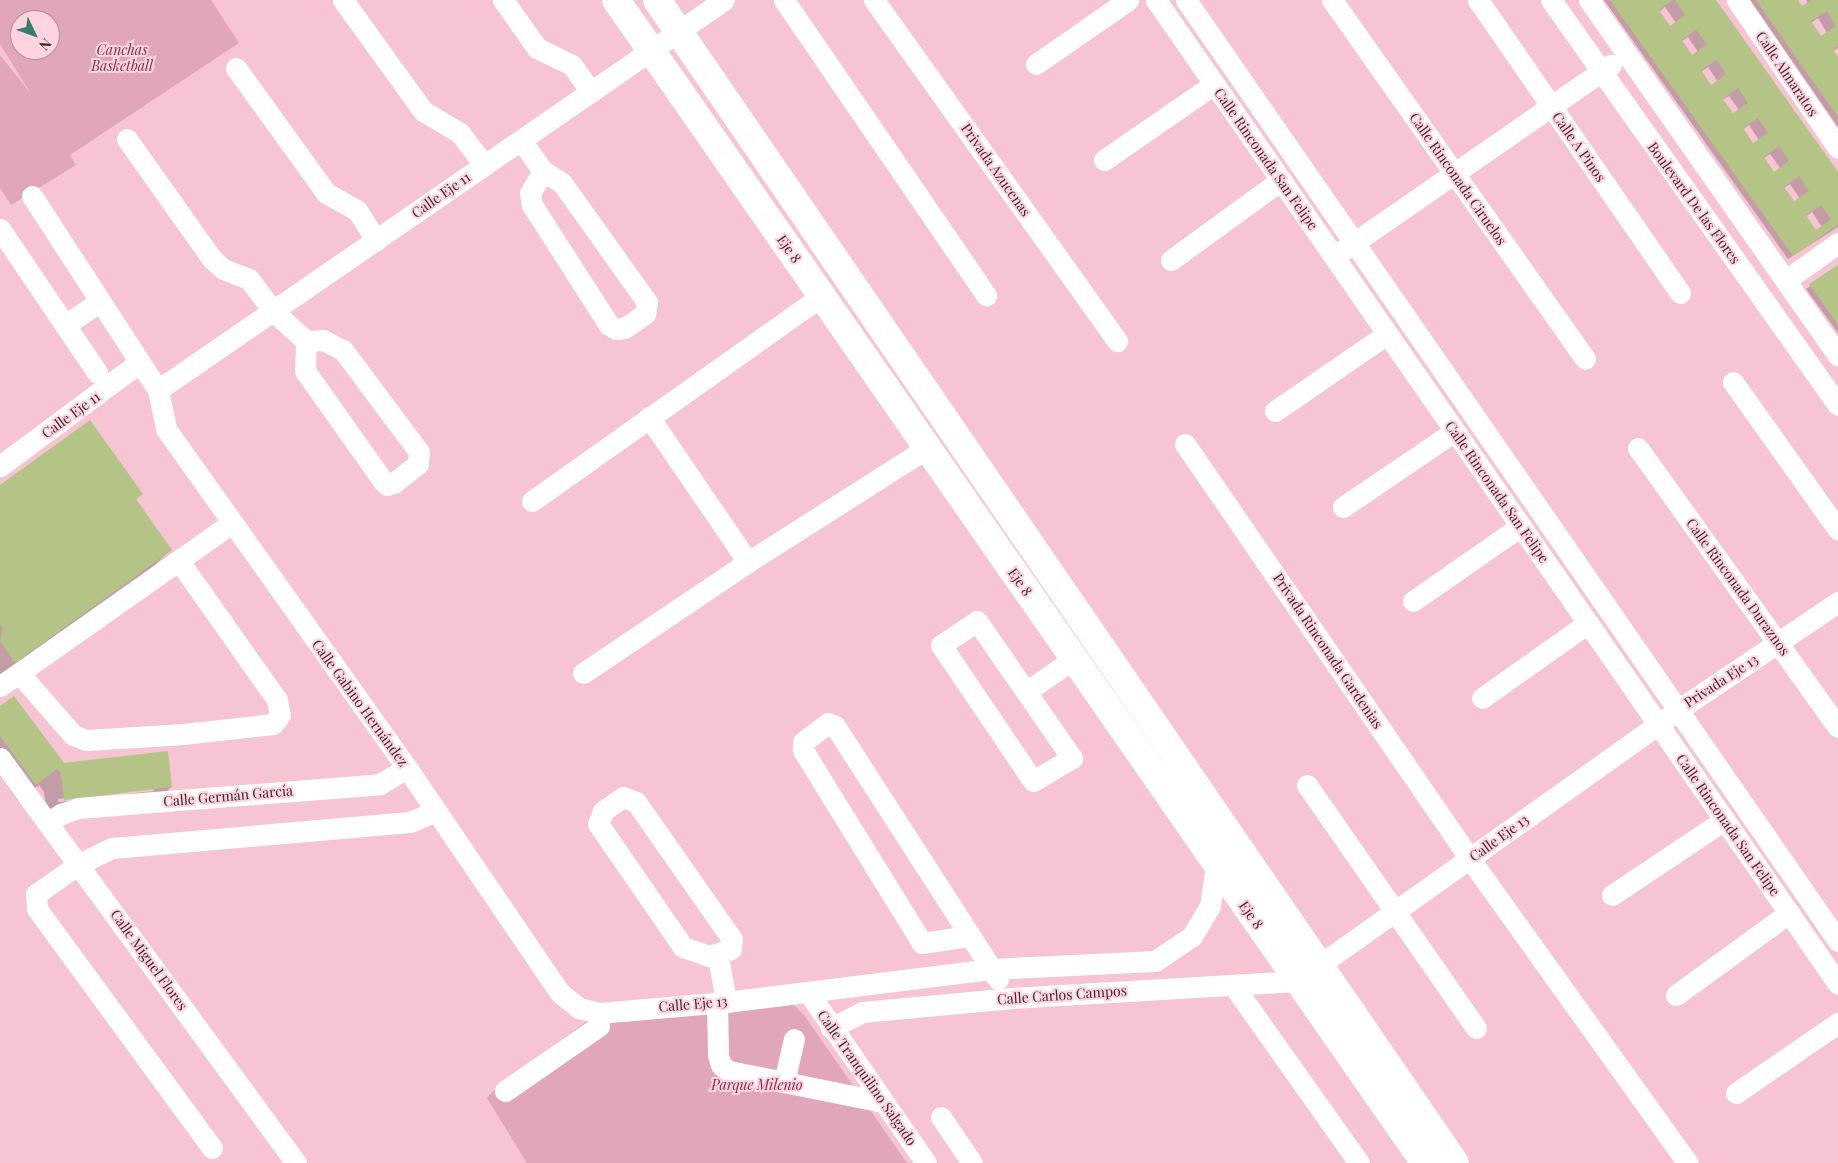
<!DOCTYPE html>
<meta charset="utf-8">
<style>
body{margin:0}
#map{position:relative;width:1838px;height:1163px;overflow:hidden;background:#f6c4d2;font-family:"Playfair Display",serif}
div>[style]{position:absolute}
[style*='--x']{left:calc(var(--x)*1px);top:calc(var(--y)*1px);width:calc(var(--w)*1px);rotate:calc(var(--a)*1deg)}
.green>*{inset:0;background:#e1a6b7}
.shadow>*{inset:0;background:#0003}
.building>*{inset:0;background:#b4c486}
.minor>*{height:21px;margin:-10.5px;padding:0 10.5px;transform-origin:10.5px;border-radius:10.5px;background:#fff}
.major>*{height:28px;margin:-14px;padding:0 14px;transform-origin:14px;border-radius:14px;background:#fff}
span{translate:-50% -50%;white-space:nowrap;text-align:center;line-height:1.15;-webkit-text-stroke:4px #fdd4df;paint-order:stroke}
.park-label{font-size:14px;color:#7d2e4c;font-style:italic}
.street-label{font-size:14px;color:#3c292f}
.north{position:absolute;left:10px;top:10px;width:50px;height:50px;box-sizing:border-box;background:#fdd4df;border:1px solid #b09099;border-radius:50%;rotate:132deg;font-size:14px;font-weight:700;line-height:20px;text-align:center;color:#3c292f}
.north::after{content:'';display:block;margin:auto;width:18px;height:22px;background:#387c70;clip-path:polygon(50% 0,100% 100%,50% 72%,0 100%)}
</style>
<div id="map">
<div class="green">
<i style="clip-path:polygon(evenodd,0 0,211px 0,239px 43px,70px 155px,76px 165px,11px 205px,0 188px,0 55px,31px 94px,0 44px,0 0,20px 20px,50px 20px,50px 50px,20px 50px,20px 20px)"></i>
<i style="clip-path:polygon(793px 1004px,804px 1015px,907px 1163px,527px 1163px,487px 1098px,499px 1085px,587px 1021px)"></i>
</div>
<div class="shadow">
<i style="clip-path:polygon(evenodd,1604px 0,1714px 0,1838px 174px,1838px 227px,1788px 259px,1604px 0,1665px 7px,1676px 23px,1669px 27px,1659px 12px,1665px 7px,1604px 0,1688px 37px,1698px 52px,1691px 57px,1681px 42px,1688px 37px,1604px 0,1708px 67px,1718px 82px,1711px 86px,1701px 72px,1708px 67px,1604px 0,1729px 96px,1739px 110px,1733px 115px,1722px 100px,1729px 96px,1604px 0,1749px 125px,1759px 140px,1752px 145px,1742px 130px,1749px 125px,1604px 0,1770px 154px,1781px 169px,1774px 173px,1764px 158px,1770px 154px,1604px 0,1790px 184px,1800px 199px,1794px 203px,1784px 188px,1790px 184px,1604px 0,1812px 212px,1822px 227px,1815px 232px,1805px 217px,1812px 212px)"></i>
<i style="clip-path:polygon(evenodd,1750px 0,1796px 0,1802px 8px,1808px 3px,1806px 0,1838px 0,1838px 48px,1832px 52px,1838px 60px,1838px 127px,1750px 0,1818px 18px,1827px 33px,1821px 38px,1811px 23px,1818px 18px)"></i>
<i style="clip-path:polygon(1838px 267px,1838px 333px,1806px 289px)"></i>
<i style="clip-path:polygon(0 487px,141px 494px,135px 500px,170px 550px,153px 567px,0 677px)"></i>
<i style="clip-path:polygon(evenodd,0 708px,64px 764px,171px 787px,153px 804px,47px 816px,44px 792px,39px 785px,18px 801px,0 776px,0 708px,154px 788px,154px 791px,58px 802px,58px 799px,154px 788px)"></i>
</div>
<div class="building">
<i style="clip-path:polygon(evenodd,1610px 0,1673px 0,1659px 10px,1670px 26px,1685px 15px,1675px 0,1716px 0,1838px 172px,1838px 225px,1793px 256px,1610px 0,1696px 30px,1707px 44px,1692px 55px,1682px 40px,1696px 30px,1610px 0,1717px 60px,1726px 74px,1711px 85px,1701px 70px,1717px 60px,1610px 0,1738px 88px,1748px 103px,1733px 113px,1723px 99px,1738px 88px,1610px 0,1758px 118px,1768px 133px,1753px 143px,1743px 128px,1758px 118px,1610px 0,1779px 146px,1789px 161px,1774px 172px,1764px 157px,1779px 146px,1610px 0,1799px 176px,1809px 191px,1794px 201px,1784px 187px,1799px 176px,1610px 0,1821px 205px,1831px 219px,1816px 230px,1806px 215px,1821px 205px)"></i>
<i style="clip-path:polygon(evenodd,1756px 0,1798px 0,1802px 6px,1811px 0,1838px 0,1838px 46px,1833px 50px,1838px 57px,1838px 117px,1756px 0,1827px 11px,1836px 26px,1821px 36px,1811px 21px,1827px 11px)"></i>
<i style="clip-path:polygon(1838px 265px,1838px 325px,1809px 284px)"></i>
<i style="clip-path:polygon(90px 420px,143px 494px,136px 499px,172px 550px,15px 663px,0 641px,3px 629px,0 625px,0 485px)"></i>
<i style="clip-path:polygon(14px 696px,64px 763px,168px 751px,172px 787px,64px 800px,61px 774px,57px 769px,36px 785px,0 736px,0 706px)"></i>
</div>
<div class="minor">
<i style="--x:343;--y:0;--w:137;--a:54.2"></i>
<i style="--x:423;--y:111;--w:43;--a:30.7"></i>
<i style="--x:460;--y:133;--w:40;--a:53"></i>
<i style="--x:503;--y:0;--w:59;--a:54.7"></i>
<i style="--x:537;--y:48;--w:39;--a:26"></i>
<i style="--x:572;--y:65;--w:33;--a:55"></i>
<i style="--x:784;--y:0;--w:358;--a:55.6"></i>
<i style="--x:874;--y:0;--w:419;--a:54.5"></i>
<i style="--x:1156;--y:0;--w:1197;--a:55.27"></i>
<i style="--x:1186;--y:0;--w:1145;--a:55.28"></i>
<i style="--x:1332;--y:0;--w:439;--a:54.8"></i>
<i style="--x:1478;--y:0;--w:356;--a:55.4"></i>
<i style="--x:1551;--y:0;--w:496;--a:54.7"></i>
<i style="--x:1589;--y:0;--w:434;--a:55"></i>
<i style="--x:1737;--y:0;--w:179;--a:55.7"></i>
<i style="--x:1036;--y:64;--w:112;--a:-34.8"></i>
<i style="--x:236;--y:68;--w:154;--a:54.2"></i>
<i style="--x:326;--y:193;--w:35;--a:29"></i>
<i style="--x:357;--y:210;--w:36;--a:58"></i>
<i style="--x:127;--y:139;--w:147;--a:54.7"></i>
<i style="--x:212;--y:259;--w:15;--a:42"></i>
<i style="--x:223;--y:269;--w:28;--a:21"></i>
<i style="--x:249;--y:279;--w:40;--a:53"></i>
<i style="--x:273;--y:311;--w:45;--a:42.3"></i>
<i style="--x:306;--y:341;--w:17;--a:-3"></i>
<i style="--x:323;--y:340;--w:22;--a:27"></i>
<i style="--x:343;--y:350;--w:127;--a:53.3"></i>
<i style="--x:419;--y:452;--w:12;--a:95"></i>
<i style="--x:418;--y:464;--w:31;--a:142"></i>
<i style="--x:394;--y:483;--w:7;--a:164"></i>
<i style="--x:387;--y:485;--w:6;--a:-135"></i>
<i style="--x:383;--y:481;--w:135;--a:-125.3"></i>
<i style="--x:305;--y:371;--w:30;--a:-88"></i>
<i style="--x:521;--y:140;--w:38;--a:55"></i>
<i style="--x:543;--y:171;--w:22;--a:32"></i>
<i style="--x:562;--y:183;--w:146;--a:54.5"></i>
<i style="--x:647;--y:302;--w:12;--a:99"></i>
<i style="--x:645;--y:314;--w:25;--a:146"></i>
<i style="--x:624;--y:328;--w:8;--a:173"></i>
<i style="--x:616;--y:329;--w:8;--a:-150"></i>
<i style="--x:609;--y:325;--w:143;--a:-122.7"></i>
<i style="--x:532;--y:205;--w:12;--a:-99"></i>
<i style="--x:530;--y:193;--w:26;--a:-59"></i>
<i style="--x:1104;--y:160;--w:134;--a:-34.6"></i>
<i style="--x:32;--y:196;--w:231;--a:57"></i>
<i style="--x:158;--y:390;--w:40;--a:78"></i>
<i style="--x:166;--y:429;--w:416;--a:54.6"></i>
<i style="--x:407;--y:768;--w:271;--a:55.8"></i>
<i style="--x:559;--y:992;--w:26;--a:39"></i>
<i style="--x:579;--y:1008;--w:21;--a:14"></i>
<i style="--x:599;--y:1013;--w:127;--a:-5"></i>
<i style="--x:726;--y:1002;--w:266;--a:-7.1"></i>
<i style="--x:990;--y:969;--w:165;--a:-2.8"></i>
<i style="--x:1155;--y:961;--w:45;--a:-34"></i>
<i style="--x:1192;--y:936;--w:35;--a:-59"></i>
<i style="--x:1210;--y:906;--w:41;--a:-81.7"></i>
<i style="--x:1216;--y:865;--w:10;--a:-37"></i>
<i style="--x:0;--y:229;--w:173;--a:55.9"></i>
<i style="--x:1342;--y:251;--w:327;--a:-34.7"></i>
<i style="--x:1171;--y:260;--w:136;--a:-36"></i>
<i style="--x:1786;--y:280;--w:64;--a:-35.4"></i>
<i style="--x:65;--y:325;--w:41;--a:-34.1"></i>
<i style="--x:1733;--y:382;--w:181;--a:54.6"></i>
<i style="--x:158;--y:390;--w:687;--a:-34.57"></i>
<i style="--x:1275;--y:411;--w:136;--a:-34.5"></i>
<i style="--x:649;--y:417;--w:176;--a:55.7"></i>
<i style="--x:748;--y:562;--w:212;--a:-32.5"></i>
<i style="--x:1185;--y:444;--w:503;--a:55.52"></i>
<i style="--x:1470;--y:859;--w:374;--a:54.4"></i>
<i style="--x:1638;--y:448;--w:343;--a:54.4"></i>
<i style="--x:0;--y:466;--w:174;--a:-36.6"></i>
<i style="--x:532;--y:501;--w:354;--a:-35.3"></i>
<i style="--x:1343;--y:507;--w:135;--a:-34.2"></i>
<i style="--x:179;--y:561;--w:170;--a:54.8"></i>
<i style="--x:277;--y:700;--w:15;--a:79"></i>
<i style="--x:280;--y:715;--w:11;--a:128"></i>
<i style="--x:273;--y:724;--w:90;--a:173.6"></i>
<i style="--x:184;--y:734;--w:98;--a:176.5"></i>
<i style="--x:86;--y:740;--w:14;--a:-159"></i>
<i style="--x:73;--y:735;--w:82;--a:-131.1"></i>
<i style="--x:19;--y:673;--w:261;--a:-35.2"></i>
<i style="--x:1413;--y:601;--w:131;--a:-34.8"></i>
<i style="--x:977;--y:621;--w:167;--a:55.3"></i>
<i style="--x:1072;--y:758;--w:45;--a:149.5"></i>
<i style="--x:1033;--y:781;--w:164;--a:-124.1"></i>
<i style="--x:941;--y:645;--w:43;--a:-33.7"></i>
<i style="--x:583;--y:673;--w:199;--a:-33.9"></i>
<i style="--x:0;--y:686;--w:23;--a:-34"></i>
<i style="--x:1026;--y:692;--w:57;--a:-35.1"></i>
<i style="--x:1482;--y:698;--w:130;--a:-35.3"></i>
<i style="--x:0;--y:758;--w:502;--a:53.84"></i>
<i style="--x:1307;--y:785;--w:296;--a:55.2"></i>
<i style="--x:623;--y:797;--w:14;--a:21"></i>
<i style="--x:636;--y:802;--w:167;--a:55"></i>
<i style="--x:732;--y:939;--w:10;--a:96"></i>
<i style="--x:731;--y:949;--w:23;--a:162"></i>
<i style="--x:709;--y:956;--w:28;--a:-161"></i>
<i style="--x:683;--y:947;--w:150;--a:-124.6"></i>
<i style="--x:598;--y:824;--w:14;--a:-69"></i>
<i style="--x:603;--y:811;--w:24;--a:-35"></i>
<i style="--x:48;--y:823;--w:16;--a:-35"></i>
<i style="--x:61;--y:814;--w:18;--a:-19"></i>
<i style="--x:78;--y:808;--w:303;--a:-4.5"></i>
<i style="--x:380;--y:784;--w:31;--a:-31"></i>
<i style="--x:1612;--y:895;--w:135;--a:-33.8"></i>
<i style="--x:969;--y:936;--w:48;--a:171.5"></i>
<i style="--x:922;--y:943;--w:227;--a:-121.7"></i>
<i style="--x:803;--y:750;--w:8;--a:-90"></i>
<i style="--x:803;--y:742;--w:31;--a:-37"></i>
<i style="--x:828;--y:723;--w:8;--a:23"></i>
<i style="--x:835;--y:726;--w:301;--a:57.2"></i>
<i style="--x:718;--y:956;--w:47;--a:80.1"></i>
<i style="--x:1233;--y:985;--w:218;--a:54.7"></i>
<i style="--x:808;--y:992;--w:208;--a:55.4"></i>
<i style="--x:1676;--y:995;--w:140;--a:-36"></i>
<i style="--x:717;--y:1002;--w:53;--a:88.9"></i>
<i style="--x:718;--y:1055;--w:10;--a:73"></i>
<i style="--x:721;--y:1065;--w:10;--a:37"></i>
<i style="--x:729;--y:1071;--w:157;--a:11.4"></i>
<i style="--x:831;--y:1028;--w:35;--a:-27"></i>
<i style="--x:862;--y:1012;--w:151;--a:-5.3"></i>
<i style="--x:1012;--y:998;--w:286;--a:-3.4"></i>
<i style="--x:1297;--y:981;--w:468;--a:-35.4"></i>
<i style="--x:1678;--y:710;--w:193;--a:-34"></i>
<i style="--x:784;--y:1082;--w:44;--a:-76.9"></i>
<i style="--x:505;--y:1091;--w:114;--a:-34.7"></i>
<i style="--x:599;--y:1026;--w:13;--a:-90"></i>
<i style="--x:1736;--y:1093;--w:124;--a:-34.5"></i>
<i style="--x:941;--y:1117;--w:55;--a:56"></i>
<i style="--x:212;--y:1148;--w:296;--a:-126.2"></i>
<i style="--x:37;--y:909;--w:15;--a:-94"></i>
<i style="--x:36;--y:894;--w:52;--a:-34.9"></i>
<i style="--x:79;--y:864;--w:37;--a:-26"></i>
<i style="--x:112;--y:848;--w:299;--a:-5"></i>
<i style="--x:410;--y:822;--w:28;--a:-23"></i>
</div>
<div class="major">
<i style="--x:616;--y:0;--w:1417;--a:55.18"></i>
<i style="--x:657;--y:0;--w:1410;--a:55.54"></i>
</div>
<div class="park-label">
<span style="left:122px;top:58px">Canchas<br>Basketball</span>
<span style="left:757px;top:1085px">Parque Milenio</span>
</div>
<div class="street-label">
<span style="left:1787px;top:74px;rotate:56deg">Calle Almaratos</span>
<span style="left:1579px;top:147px;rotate:55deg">Calle A Pinos</span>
<span style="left:1266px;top:159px;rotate:55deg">Calle Rinconada San Felipe</span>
<span style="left:996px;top:170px;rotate:55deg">Privada Azucenas</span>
<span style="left:1458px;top:179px;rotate:55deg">Calle Rinconada Ciruelos</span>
<span style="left:441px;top:195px;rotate:-35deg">Calle Eje 11</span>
<span style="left:1694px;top:203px;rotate:54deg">Boulevard De las Flores</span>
<span style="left:789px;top:249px;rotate:55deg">Eje 8</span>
<span style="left:71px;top:415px;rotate:-36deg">Calle Eje 11</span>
<span style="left:1497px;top:492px;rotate:55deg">Calle Rinconada San Felipe</span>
<span style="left:1020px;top:582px;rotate:55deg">Eje 8</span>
<span style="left:1738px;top:587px;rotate:54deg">Calle Rinconada Duraznos</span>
<span style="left:1328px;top:651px;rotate:56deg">Privada Rinconada Gardenias</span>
<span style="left:1721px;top:681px;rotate:-33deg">Privada Eje 13</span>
<span style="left:360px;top:703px;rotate:54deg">Calle Gabino Hernández</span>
<span style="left:228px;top:796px;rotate:-5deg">Calle Germán García</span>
<span style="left:1728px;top:825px;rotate:55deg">Calle Rinconada San Felipe</span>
<span style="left:1499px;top:838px;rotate:-36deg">Calle Eje 13</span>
<span style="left:1251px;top:915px;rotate:55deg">Eje 8</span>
<span style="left:149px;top:960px;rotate:54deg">Calle Miguel Flores</span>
<span style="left:1062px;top:995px;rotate:-4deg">Calle Carlos Campos</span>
<span style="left:693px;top:1004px;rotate:-5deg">Calle Eje 13</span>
<span style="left:867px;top:1078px;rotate:55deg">Calle Tranquilino Salgado</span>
</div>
<div class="north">N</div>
</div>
